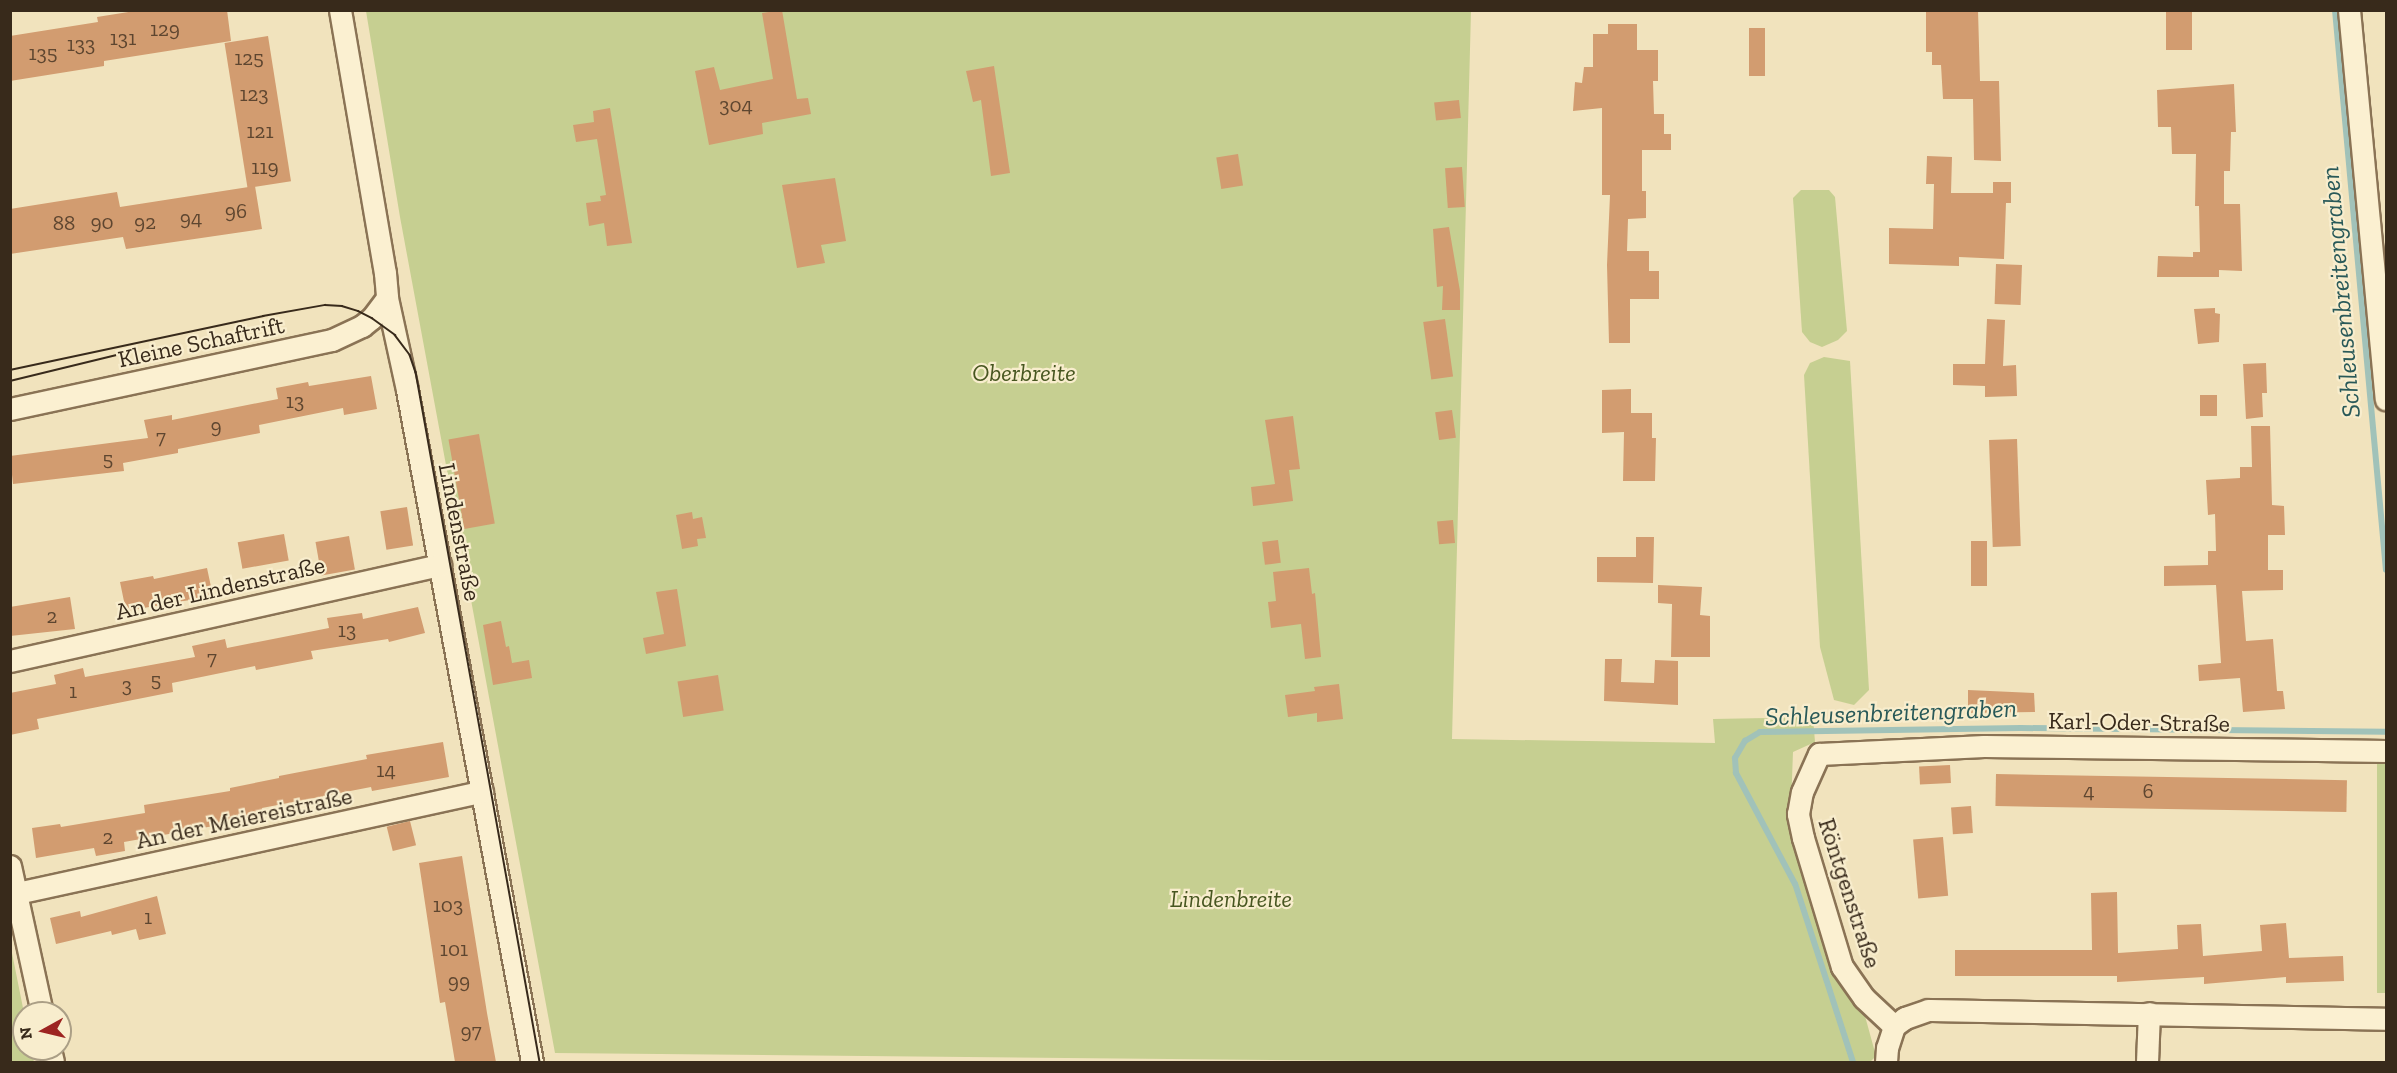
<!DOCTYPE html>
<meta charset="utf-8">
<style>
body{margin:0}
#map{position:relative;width:2397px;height:1073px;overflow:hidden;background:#f1e3bd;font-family:"Zilla Slab",serif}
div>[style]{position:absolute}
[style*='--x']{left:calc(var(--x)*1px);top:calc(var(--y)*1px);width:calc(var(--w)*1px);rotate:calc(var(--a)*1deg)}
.green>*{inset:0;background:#c6cf91;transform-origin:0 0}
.stream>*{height:6px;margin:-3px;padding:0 3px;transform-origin:3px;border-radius:3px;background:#a1c2b9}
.building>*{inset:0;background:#d29c70;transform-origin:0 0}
.roads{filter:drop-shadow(2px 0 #8a7355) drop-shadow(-2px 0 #8a7355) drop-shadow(0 2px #8a7355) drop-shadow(0 -2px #8a7355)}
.minor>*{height:21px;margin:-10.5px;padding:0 10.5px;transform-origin:10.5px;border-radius:10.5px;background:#fbf0d1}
.tram>*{height:1.5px;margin:-0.75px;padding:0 0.75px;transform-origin:0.75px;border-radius:0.75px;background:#382a1b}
span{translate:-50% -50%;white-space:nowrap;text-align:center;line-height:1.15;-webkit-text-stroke:4.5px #f8edcd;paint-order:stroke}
.number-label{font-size:21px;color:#5e4630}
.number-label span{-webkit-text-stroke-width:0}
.street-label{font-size:24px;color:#382a1b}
.park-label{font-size:24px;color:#475620;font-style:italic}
.water-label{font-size:26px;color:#295958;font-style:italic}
.frame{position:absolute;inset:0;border:12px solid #382a1b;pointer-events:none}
.north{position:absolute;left:12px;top:1001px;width:60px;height:60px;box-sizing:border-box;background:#f8edcd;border:2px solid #ab9f86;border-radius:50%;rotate:262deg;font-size:16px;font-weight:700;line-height:24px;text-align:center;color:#382a1b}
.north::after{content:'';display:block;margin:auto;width:21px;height:27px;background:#9d2421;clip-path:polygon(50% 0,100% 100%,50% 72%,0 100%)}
</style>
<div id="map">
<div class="green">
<i style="clip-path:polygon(366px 11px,1471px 11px,1452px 739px,1715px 743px,1713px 719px,1813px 717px,1815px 742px,1793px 752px,1790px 832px,1837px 969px,1865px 1016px,1876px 1056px,1870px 1062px,1463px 1062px,555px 1053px,400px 217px)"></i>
<i style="clip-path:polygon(1801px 190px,1829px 190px,1835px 197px,1847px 331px,1838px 340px,1822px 347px,1810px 342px,1802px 332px,1793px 198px)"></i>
<i style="clip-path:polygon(1824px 357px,1850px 361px,1869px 690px,1854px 705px,1834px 700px,1820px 647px,1804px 375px,1810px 363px)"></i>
<i style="left:2386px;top:762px;width:231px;height:9px;rotate:90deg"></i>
<i style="clip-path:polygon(10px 943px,24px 1013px,24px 1049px,31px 1049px,34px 1062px,11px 1062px)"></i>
</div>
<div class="stream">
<i style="--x:2335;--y:10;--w:562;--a:84.8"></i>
<i style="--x:1853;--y:1062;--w:187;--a:-108"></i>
<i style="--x:1795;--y:884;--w:126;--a:-118"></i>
<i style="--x:1736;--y:773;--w:15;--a:-94"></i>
<i style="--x:1735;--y:758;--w:20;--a:-60"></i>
<i style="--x:1745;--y:741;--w:17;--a:-31"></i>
<i style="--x:1760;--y:732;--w:261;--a:-0.9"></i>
<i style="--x:2021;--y:728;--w:365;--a:0.6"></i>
</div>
<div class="building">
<i style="clip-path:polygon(141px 10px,227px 10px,231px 41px,104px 61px,104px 66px,10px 81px,10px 36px,98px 22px,97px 17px)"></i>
<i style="clip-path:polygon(782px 10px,797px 99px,808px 98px,811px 114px,762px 123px,763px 134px,709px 145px,695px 71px,714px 67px,720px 90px,773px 79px,762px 13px)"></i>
<i style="clip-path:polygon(1926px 10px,1978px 10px,1980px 81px,1999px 81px,2001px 161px,1974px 160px,1973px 99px,1943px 99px,1941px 65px,1932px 65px,1932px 52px,1926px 52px)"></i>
<i style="left:2166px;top:10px;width:26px;height:40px"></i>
<i style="clip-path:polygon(1608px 24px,1637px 24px,1637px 50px,1658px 50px,1658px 81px,1653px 81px,1654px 114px,1664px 114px,1664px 134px,1671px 134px,1671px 150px,1642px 150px,1642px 191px,1646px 191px,1646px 218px,1628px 219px,1627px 251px,1649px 251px,1649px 271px,1659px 271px,1659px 299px,1630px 299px,1630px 343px,1609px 343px,1607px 265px,1610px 195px,1602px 195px,1602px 108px,1573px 111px,1575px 82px,1582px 83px,1584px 67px,1593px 67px,1593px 34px,1608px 34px)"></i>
<i style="left:1749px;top:28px;width:16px;height:48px"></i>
<i style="left:268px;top:36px;width:147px;height:44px;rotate:81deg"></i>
<i style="clip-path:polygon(994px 66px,1010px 173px,991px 176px,981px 100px,973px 102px,966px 71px)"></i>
<i style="clip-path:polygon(2234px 84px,2236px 132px,2231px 132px,2230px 171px,2224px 171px,2224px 204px,2240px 204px,2242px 271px,2219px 270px,2219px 277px,2157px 277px,2158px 256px,2193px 257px,2193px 252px,2200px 252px,2199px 206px,2195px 206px,2196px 154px,2172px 154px,2171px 127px,2158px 127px,2157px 90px)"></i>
<i style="left:1459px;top:100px;width:18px;height:25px;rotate:84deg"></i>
<i style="clip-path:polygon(610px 108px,632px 243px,607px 246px,604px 223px,589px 226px,586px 203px,601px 201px,600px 196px,606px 195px,597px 139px,576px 142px,573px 125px,594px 122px,593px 111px)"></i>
<i style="left:1238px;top:154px;width:32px;height:22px;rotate:81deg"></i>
<i style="clip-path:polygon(1927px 156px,1952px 157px,1951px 193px,1993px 193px,1993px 182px,2011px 182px,2011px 203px,2006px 203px,2004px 259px,1959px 257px,1959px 266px,1889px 264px,1889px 228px,1933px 229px,1934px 184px,1926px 184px)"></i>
<i style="left:1462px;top:167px;width:40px;height:17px;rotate:86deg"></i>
<i style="clip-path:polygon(835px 178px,846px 241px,821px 245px,825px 263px,797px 268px,782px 185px)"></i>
<i style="clip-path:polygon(255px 186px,262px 229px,126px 249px,123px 237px,10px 254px,10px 209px,117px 192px,120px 207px)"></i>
<i style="clip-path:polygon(1449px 227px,1460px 291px,1460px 310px,1442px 310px,1443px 286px,1437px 287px,1433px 229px)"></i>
<i style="left:1996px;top:264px;width:26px;height:40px;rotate:2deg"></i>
<i style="clip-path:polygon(2215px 308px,2215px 313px,2220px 314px,2219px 342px,2198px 344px,2194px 309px)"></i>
<i style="left:1445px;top:319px;width:58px;height:22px;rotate:82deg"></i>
<i style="clip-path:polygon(1987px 319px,2005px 320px,2003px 366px,2016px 365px,2017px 396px,1985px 397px,1985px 386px,1953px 385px,1953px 364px,1985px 364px)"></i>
<i style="clip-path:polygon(2266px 363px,2267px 393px,2262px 393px,2263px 417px,2246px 419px,2243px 364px)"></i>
<i style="clip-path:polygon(371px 376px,377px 409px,344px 415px,343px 408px,259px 425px,260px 433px,178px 449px,178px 453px,123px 463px,124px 471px,13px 484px,10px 456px,148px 438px,144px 420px,172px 415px,172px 420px,278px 399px,276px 388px,308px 382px,309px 386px)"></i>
<i style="clip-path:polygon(1631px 389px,1631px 413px,1652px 413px,1652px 438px,1656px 438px,1655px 481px,1623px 481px,1624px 432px,1602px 433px,1602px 390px)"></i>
<i style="left:2200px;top:395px;width:17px;height:21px"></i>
<i style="left:1452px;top:410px;width:28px;height:17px;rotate:82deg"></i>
<i style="clip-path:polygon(1293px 416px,1300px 469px,1289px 470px,1293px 501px,1253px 506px,1251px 487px,1275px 484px,1265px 420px)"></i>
<i style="clip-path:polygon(2251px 426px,2270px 426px,2272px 505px,2284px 506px,2285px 535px,2268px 535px,2268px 570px,2283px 570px,2283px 590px,2242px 591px,2246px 641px,2273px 639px,2277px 691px,2283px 691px,2285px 709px,2243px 712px,2240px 678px,2199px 681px,2198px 665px,2221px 663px,2216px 585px,2164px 586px,2164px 566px,2208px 565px,2208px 551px,2216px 551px,2215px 514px,2208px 515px,2206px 480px,2240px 478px,2240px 467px,2252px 467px)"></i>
<i style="left:479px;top:434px;width:91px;height:31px;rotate:80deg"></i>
<i style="left:2017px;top:439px;width:107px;height:28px;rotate:88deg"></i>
<i style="left:407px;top:507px;width:39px;height:27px;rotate:81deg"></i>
<i style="clip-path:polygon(692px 512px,693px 519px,702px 517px,706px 538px,697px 539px,698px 546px,682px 549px,676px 515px)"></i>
<i style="left:1453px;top:520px;width:23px;height:16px;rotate:85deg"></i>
<i style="left:284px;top:534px;width:27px;height:47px;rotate:80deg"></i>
<i style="left:349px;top:536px;width:34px;height:34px;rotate:80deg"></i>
<i style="clip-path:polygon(1636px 537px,1654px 537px,1653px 583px,1597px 582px,1597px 557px,1636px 557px)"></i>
<i style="left:1278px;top:540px;width:23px;height:16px;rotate:83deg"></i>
<i style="left:1971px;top:541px;width:16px;height:45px"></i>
<i style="clip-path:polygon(207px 568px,213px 596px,126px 611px,120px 582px,153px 576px,154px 579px)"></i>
<i style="clip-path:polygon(1309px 568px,1312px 594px,1315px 593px,1321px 657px,1305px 659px,1301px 624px,1271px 628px,1268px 602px,1276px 601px,1273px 572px)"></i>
<i style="clip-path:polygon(1658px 585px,1702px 587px,1700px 615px,1710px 616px,1710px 657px,1671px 657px,1672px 604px,1658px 603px)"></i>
<i style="clip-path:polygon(677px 589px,686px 646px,646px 654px,643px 638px,664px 634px,656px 592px)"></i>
<i style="clip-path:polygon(70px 597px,75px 629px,10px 636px,10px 607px)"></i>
<i style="clip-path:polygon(418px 607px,425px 633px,389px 642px,388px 639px,311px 651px,313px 659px,256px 670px,255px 666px,172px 683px,173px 692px,37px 719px,39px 729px,10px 735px,10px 693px,56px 684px,54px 675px,83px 668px,85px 677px,195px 657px,192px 646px,225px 639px,227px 648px,329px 628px,327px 618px,362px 613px,363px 619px)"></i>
<i style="clip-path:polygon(501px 621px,506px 647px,509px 646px,512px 663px,529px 660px,532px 678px,493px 685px,483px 625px)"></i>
<i style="clip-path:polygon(1605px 659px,1622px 659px,1621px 682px,1654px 683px,1655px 660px,1678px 661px,1678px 705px,1604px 701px)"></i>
<i style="left:718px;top:675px;width:36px;height:41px;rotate:81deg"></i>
<i style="clip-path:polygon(1339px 684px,1343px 719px,1317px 722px,1317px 713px,1288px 717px,1285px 695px,1315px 691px,1314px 687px)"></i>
<i style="clip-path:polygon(1968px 690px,2034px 693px,2035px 712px,1968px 713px)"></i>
<i style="clip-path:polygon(443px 742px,449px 777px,372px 791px,371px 787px,262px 808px,264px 821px,237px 826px,236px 822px,124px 842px,125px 851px,96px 856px,94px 848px,36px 858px,32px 828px,60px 824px,61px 827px,145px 813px,144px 805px,230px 791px,230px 788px,279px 778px,279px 776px,367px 759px,366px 755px)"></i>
<i style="left:1950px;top:765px;width:18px;height:31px;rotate:87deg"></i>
<i style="left:1996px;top:774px;width:351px;height:32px;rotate:1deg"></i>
<i style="left:1971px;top:806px;width:27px;height:20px;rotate:86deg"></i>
<i style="left:410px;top:821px;width:25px;height:24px;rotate:76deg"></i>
<i style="left:1943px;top:837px;width:59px;height:30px;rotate:85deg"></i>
<i style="clip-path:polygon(462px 856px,487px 1013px,496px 1062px,455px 1062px,445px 1002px,440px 1003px,419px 863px)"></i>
<i style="clip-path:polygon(2117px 892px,2118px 953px,2178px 949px,2177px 925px,2201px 924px,2203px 956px,2262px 951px,2260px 925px,2286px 923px,2289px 958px,2343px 956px,2344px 981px,2286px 983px,2286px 977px,2204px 984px,2204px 977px,2117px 982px,2117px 976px,1955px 976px,1955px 950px,2092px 950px,2091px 893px)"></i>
<i style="clip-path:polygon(157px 896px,166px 934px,139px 940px,136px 929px,112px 935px,111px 931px,56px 944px,50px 918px,80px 911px,81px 917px)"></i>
</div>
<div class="roads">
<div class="minor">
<i style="--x:340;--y:10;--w:267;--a:80.3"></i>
<i style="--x:385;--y:273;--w:25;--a:85"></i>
<i style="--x:387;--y:298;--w:94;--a:77.7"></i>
<i style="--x:407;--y:390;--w:684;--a:79.46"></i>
<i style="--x:2349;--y:10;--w:391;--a:84.6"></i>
<i style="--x:10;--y:409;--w:329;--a:-12.1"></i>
<i style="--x:332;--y:340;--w:33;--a:-25"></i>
<i style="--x:362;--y:326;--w:13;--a:-39"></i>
<i style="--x:372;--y:318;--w:25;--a:-53"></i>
<i style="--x:10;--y:661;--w:441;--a:-12.6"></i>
<i style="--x:10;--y:866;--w:150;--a:77.7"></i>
<i style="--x:17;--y:893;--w:476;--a:-12.3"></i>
<i style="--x:1894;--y:1026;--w:41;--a:-137"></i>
<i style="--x:1864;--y:998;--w:38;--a:-125"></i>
<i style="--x:1842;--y:967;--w:135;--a:-106.8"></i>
<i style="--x:1803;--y:838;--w:25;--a:-102"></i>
<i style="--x:1798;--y:814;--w:22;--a:-80"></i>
<i style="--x:1802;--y:792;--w:42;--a:-65.9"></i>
<i style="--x:1819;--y:754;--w:165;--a:-2.8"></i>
<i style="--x:1984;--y:746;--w:402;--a:0.7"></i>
<i style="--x:1894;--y:1026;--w:14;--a:-36"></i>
<i style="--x:1905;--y:1018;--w:24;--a:-19"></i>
<i style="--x:1928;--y:1010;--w:458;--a:1.1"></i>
<i style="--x:50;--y:1049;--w:13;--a:77"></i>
<i style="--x:1886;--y:1062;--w:14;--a:-86"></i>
<i style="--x:1887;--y:1048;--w:23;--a:-72"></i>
<i style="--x:2147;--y:1062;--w:49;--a:-87.7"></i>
</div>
</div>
<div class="tram">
<i style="--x:10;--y:370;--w:259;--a:-12"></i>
<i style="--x:263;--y:316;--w:63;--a:-10.1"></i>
<i style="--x:325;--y:305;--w:17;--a:3"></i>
<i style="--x:342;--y:306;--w:17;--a:17"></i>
<i style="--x:358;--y:311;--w:16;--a:27"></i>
<i style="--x:372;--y:318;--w:29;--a:36"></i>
<i style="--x:395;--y:335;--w:25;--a:53"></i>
<i style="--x:410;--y:355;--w:18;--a:71"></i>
<i style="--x:416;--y:372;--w:701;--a:79.81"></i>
<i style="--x:10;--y:381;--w:122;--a:-13.7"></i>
</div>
<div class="number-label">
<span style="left:165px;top:29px">129</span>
<span style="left:123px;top:38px">131</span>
<span style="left:81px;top:44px">133</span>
<span style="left:43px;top:53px">135</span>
<span style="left:249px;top:58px">125</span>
<span style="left:254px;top:94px">123</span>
<span style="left:736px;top:105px">304</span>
<span style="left:260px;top:131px">121</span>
<span style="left:265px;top:167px">119</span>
<span style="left:236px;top:211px">96</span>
<span style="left:191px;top:218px">94</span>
<span style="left:102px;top:222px">90</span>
<span style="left:145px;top:222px">92</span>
<span style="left:64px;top:223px">88</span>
<span style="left:295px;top:401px">13</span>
<span style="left:216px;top:426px">9</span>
<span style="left:161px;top:437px">7</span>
<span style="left:108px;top:459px">5</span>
<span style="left:52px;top:616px">2</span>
<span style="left:347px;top:630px">13</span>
<span style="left:212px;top:658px">7</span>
<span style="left:156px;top:680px">5</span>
<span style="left:127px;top:685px">3</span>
<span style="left:73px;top:691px">1</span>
<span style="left:386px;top:770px">14</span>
<span style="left:2089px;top:791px">4</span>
<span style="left:2148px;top:791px">6</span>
<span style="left:108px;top:837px">2</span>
<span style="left:448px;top:905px">103</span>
<span style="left:148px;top:917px">1</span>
<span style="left:454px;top:949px">101</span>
<span style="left:459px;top:981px">99</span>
<span style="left:471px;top:1031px">97</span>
</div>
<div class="street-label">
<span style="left:201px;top:342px;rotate:-12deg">Kleine Schaftrift</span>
<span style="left:460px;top:532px;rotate:79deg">Lindenstraße</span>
<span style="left:220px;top:588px;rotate:-13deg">An der Lindenstraße</span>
<span style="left:2139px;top:722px;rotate:1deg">Karl-Oder-Straße</span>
<span style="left:244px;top:818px;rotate:-12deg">An der Meiereistraße</span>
<span style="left:1850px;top:893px;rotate:72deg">Röntgenstraße</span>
</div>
<div class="park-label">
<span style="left:1024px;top:373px">Oberbreite</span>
<span style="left:1231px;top:899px">Lindenbreite</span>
</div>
<div class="water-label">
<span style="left:2341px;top:292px;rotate:-95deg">Schleusenbreitengraben</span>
<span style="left:1891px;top:713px;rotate:-2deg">Schleusenbreitengraben</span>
</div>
<div class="frame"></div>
<div class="north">N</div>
</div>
